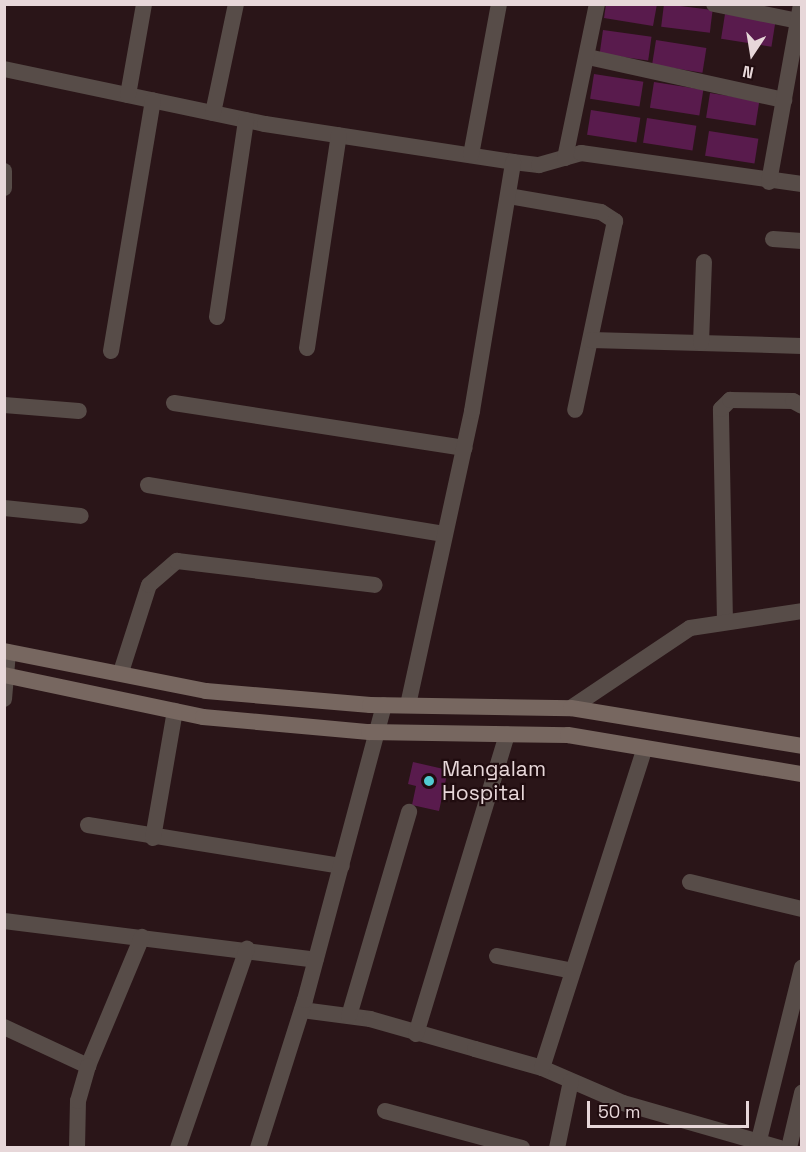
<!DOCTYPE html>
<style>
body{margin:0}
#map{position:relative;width:806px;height:1152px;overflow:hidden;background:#2a1518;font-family:"Space Grotesk",sans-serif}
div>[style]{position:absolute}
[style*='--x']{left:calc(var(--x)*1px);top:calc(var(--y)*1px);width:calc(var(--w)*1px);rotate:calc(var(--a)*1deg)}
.building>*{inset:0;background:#591b4d;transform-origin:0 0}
.minor>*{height:16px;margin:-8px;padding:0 8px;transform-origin:8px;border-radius:8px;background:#574c48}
.tertiary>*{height:16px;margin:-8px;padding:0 8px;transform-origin:8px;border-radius:8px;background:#574c48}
.secondary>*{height:16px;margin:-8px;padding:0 8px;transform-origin:8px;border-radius:8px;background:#776760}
.dots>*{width:16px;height:16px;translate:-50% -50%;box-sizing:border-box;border:3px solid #200c0f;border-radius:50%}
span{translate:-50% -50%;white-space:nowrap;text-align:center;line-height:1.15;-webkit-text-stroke:4.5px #200c0f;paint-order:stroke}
.poi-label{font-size:21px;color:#e7d7d9}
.left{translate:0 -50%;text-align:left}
.frame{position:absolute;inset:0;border:6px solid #e7d7d9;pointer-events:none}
.north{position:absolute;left:722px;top:24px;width:60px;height:60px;-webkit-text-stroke:4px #200c0f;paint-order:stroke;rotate:192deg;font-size:16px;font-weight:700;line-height:24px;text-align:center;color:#e7d7d9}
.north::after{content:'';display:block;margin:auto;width:21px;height:27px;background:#e7d7d9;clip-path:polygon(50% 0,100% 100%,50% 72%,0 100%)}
.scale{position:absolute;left:587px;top:1101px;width:162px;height:27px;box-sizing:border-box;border:3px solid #e7d7d9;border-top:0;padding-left:8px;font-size:18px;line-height:21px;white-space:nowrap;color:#e7d7d9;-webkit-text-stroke:4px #200c0f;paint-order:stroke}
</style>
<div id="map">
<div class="building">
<i style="clip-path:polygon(606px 4px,657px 4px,653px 26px,604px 18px)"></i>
<i style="left:664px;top:4px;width:49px;height:23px;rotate:7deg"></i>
<i style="left:725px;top:14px;width:51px;height:25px;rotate:9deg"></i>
<i style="left:603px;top:30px;width:49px;height:24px;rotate:8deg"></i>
<i style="left:656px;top:40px;width:51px;height:25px;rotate:9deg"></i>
<i style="left:594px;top:74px;width:50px;height:25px;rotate:9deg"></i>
<i style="left:654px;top:82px;width:50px;height:26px;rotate:9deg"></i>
<i style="left:710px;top:93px;width:50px;height:25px;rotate:9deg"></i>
<i style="left:591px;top:110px;width:50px;height:25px;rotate:9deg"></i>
<i style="left:647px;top:118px;width:50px;height:25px;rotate:9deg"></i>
<i style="left:709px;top:131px;width:50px;height:25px;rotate:9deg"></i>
<i style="clip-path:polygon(413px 762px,448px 770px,439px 811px,412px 805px,416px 786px,408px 784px)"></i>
</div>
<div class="minor">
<i style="--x:714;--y:4;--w:86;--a:11.4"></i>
<i style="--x:588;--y:57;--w:201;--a:12.4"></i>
<i style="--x:4;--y:69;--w:267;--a:11.9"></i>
<i style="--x:265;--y:124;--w:251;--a:8.7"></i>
<i style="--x:513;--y:162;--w:26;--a:7"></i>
<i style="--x:539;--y:165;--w:44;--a:-15.9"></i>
<i style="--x:581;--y:153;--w:223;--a:8"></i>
<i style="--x:128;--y:95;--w:92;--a:-80"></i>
<i style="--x:213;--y:113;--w:111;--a:-78.1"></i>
<i style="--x:471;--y:155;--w:154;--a:-79.5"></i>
<i style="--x:565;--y:158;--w:157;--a:-78.3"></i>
<i style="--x:4;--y:171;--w:17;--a:90"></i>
<i style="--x:769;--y:182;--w:181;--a:-79.8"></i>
<i style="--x:508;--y:196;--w:94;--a:9.8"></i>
<i style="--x:601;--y:212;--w:17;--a:33"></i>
<i style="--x:615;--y:221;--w:193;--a:101.9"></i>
<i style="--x:773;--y:239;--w:29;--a:4"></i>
<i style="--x:217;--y:317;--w:199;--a:-81.6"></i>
<i style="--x:591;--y:340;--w:211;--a:1.6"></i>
<i style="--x:701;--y:343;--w:81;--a:-87.9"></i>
<i style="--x:307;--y:348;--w:215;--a:-81.5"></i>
<i style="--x:111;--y:351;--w:254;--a:-80.5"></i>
<i style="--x:174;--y:403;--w:294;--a:8.8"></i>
<i style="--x:4;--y:405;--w:75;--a:4.6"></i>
<i style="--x:148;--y:485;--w:300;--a:9.4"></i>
<i style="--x:4;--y:508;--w:77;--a:5.9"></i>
<i style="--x:725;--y:622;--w:213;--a:-91.1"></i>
<i style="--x:721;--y:409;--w:13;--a:-45"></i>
<i style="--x:730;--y:400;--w:63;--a:0.9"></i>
<i style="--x:793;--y:401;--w:10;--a:29"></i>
<i style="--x:121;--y:672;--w:91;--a:-72.2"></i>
<i style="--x:149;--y:585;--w:37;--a:-41"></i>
<i style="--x:177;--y:561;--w:199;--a:6.9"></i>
<i style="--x:4;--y:699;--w:47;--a:-85.1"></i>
<i style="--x:408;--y:705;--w:301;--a:-77.7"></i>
<i style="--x:472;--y:411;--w:252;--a:-80.6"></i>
<i style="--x:571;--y:708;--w:143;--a:-33.9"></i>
<i style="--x:690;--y:628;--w:113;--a:-8.6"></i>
<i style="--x:88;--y:825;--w:257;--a:9.2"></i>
<i style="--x:153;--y:838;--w:129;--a:-80.2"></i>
<i style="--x:690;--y:882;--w:115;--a:13.6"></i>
<i style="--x:4;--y:921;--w:314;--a:7.1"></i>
<i style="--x:497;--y:956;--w:77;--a:11.2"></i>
<i style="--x:302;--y:1010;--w:69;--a:7.5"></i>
<i style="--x:370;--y:1019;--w:109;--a:15.9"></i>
<i style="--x:475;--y:1049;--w:70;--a:15.8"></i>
<i style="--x:542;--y:1068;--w:88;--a:23.4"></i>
<i style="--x:623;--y:1103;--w:163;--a:16"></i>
<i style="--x:349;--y:1016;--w:213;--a:-73.6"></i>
<i style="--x:4;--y:1027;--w:93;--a:24.9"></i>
<i style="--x:88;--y:1066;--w:140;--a:-67.3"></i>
<i style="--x:416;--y:1034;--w:313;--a:-73.1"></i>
<i style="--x:542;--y:1068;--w:336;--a:-72.2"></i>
<i style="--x:385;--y:1111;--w:142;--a:15.1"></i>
<i style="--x:77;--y:1148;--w:47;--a:-88.8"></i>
<i style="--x:78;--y:1101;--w:36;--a:-74"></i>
<i style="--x:178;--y:1148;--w:211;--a:-70.9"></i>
<i style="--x:557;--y:1148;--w:68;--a:-78.2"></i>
</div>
<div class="tertiary">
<i style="--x:258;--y:1148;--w:155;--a:-72.4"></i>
<i style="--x:305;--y:1000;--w:305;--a:-75"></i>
<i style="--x:757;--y:1148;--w:186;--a:-76"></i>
<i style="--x:789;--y:1148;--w:57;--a:-76.7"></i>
</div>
<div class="secondary">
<i style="--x:4;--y:651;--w:206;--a:11.2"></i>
<i style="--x:206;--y:691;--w:165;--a:4.9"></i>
<i style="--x:370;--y:705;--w:201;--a:0.9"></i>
<i style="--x:571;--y:708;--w:234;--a:9.3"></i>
<i style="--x:4;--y:675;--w:203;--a:11.9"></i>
<i style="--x:203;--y:717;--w:167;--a:5.2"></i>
<i style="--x:369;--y:732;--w:199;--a:0.9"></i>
<i style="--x:568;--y:735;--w:237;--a:9.5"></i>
</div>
<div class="dots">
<i style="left:429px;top:781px;background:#51ccd2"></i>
</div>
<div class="poi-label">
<span class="left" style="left:442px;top:781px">Mangalam<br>Hospital</span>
</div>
<div class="frame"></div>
<div class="north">N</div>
<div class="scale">50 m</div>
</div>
